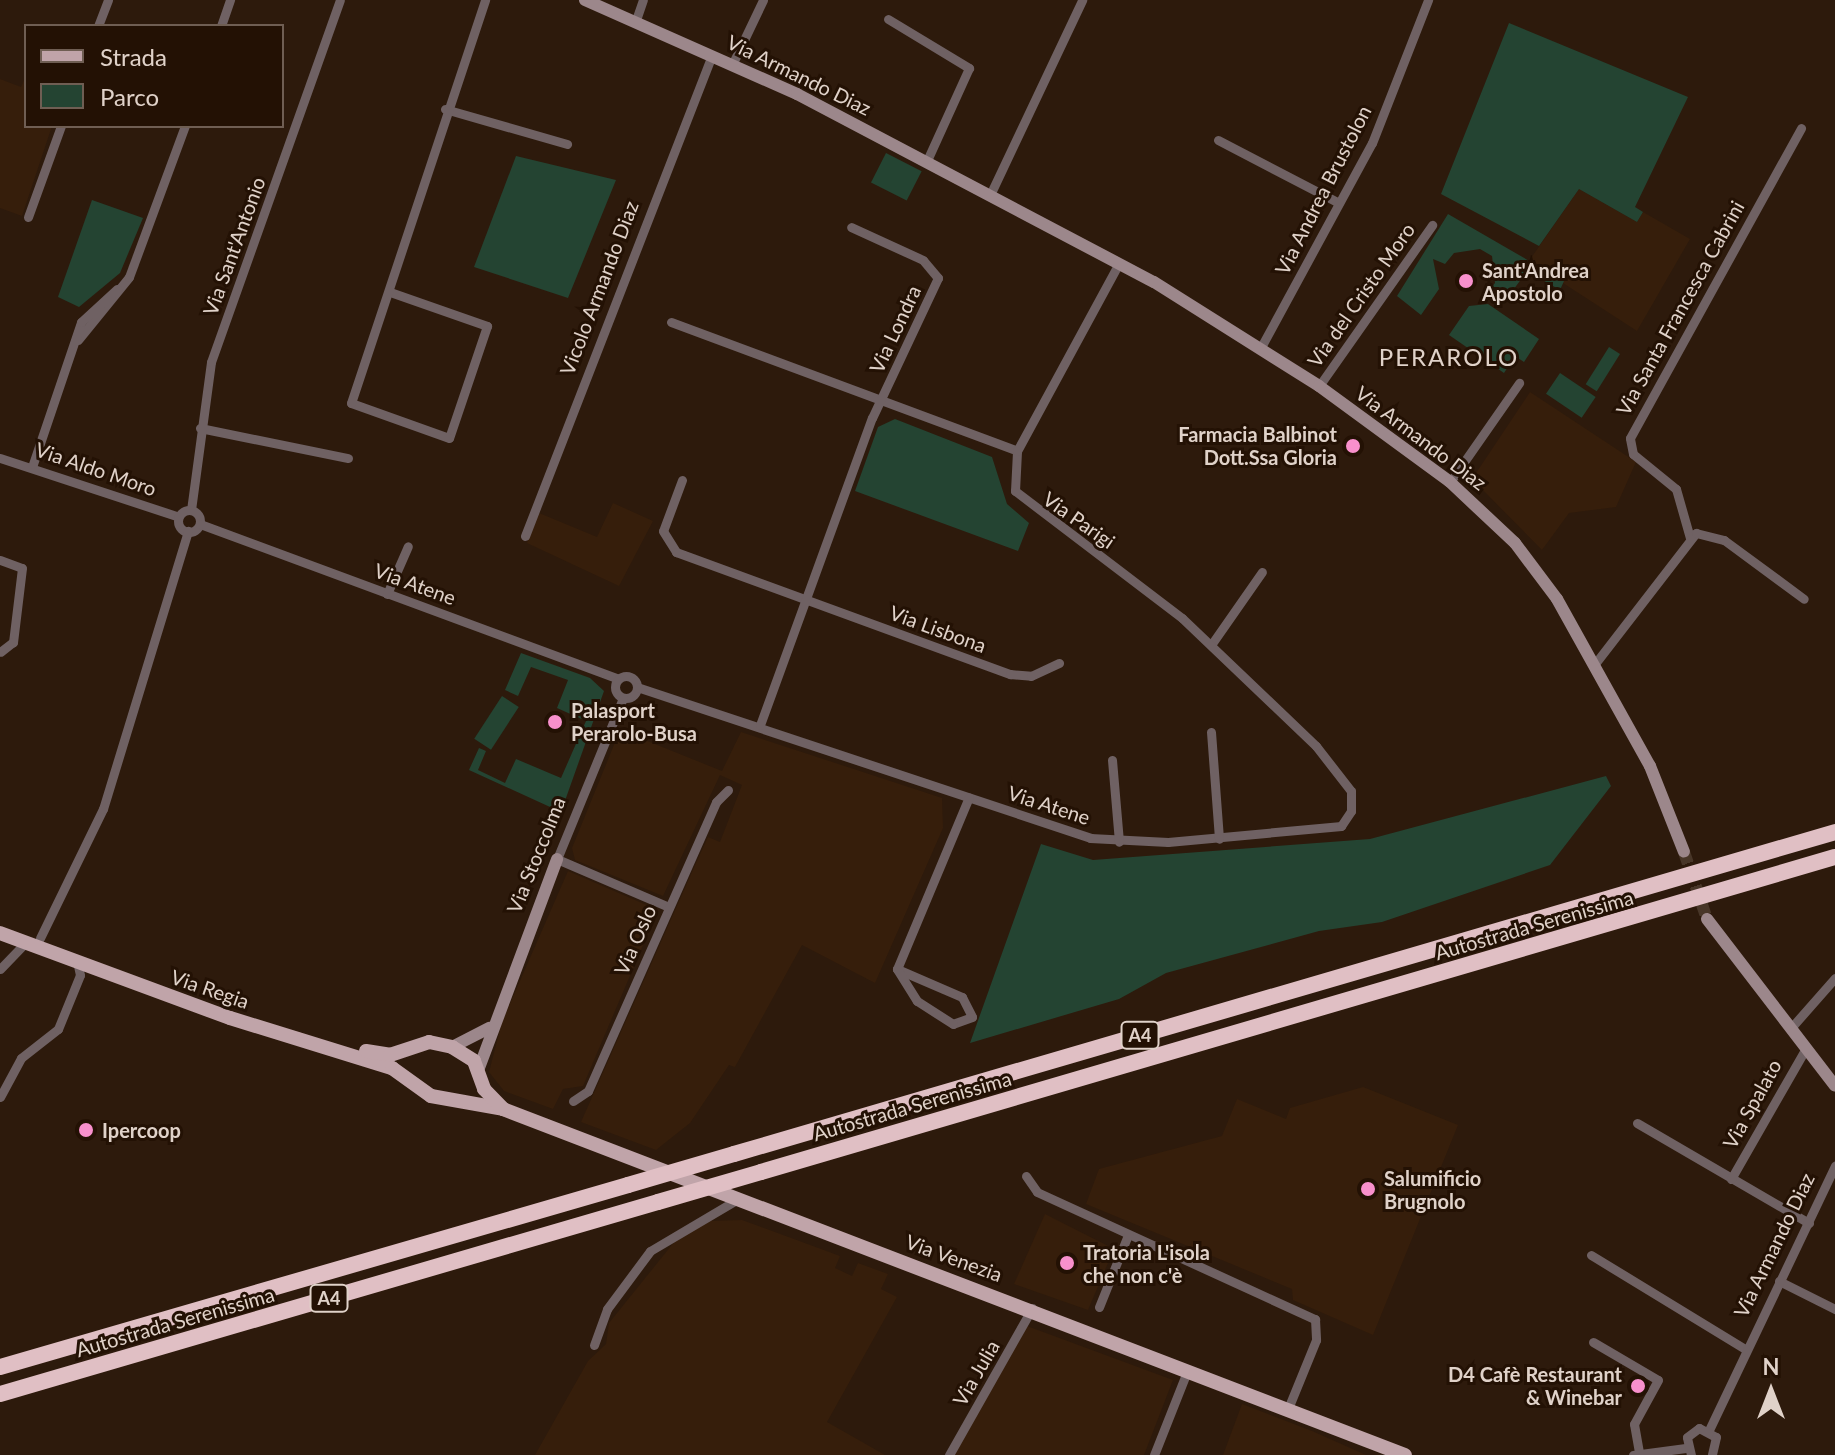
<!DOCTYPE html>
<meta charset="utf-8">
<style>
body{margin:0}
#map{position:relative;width:1835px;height:1455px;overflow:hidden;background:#2d1a0c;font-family:Lato,sans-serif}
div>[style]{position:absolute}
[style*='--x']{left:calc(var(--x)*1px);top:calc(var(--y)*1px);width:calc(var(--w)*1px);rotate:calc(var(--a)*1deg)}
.built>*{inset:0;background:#361e0b}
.green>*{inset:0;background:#244432;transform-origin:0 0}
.secondary-tunnel>*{height:12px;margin-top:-6px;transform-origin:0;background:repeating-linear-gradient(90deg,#483628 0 12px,transparent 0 18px)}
.street>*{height:9px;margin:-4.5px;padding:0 4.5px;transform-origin:4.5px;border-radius:4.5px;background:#6f6163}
.street>.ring{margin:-4.5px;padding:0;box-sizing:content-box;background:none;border:9px solid #6f6163;border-radius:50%}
.secondary>*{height:12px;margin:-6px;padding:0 6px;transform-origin:6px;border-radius:6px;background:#9c878b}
.primary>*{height:14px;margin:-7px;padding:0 7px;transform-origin:7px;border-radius:7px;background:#c0a4a9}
.highway>*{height:16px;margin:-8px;padding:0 8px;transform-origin:8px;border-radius:8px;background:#e0bfc4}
.highway-bridge>*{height:16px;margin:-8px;padding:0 8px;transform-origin:8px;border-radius:8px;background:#e0bfc4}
.dots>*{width:22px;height:22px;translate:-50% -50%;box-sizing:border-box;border:4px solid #231104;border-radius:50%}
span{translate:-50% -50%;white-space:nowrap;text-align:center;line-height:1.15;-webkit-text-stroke:6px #231104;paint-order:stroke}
.shield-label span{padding:2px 6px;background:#231104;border:2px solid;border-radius:6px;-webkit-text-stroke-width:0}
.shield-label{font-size:18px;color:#e0d2c9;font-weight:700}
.street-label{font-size:20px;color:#e0d2c9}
.poi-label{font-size:20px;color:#e0d2c9;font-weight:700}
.left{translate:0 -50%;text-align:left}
.right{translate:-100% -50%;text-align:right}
.quarter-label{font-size:24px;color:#e0d2c9;letter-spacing:2px}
.legend{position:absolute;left:24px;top:24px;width:260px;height:104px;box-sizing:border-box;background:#231104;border:2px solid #6f5e53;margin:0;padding:10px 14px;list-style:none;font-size:24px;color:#e0d2c9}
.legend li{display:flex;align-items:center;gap:16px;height:40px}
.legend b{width:40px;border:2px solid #6f5e53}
.north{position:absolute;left:1731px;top:1351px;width:80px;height:80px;-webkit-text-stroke:6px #231104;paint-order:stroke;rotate:0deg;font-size:22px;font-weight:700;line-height:32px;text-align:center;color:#e0d2c9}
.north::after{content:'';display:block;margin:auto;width:28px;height:36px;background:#e0d2c9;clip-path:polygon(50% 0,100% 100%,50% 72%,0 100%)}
</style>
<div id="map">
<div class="built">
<i style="clip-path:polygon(26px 76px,26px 126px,52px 126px,22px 216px,0 208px,0 79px,21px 87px)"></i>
<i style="clip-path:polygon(1579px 189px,1637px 222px,1643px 212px,1690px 239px,1637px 331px,1529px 261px)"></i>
<i style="clip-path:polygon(1530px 392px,1636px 462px,1616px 507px,1569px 513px,1542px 550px,1472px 479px)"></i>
<i style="clip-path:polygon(613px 503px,653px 521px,619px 586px,527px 543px,539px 513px,597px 537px)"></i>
<i style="clip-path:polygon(620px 730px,722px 771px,741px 732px,942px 798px,943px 828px,875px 983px,802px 945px,735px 1067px,729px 1065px,690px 1123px,656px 1150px,581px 1122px,696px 863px,708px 837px,720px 842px,742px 785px,720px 775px,663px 896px,575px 860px,572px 848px)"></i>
<i style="clip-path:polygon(568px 871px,658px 910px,583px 1086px,563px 1089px,553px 1109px,504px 1091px,489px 1072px,502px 1022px)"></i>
<i style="clip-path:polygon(1363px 1087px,1458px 1125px,1373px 1335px,1293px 1300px,1292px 1289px,1086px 1204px,1099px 1169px,1222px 1136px,1237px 1099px,1286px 1119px,1290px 1108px)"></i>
<i style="clip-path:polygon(1045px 1214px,1114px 1249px,1088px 1310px,1014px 1284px)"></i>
<i style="clip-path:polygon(742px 1220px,840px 1256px,835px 1268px,852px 1276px,858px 1263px,888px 1274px,881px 1289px,897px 1297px,827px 1422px,885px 1455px,535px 1455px,588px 1361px,606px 1344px,609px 1323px,675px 1241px,710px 1221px)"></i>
<i style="clip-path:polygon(1027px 1326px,1173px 1380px,1144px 1455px,954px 1455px)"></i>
<i style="clip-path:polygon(1242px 1404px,1312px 1431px,1366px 1455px,1223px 1455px)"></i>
</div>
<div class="green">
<i style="clip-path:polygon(1509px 23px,1688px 97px,1635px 207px,1643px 212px,1637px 222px,1579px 189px,1539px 246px,1441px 194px)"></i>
<i style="left:886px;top:153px;width:40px;height:33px;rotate:27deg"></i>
<i style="clip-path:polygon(516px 156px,616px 180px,568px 298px,474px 267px)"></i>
<i style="clip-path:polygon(92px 200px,143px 218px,120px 273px,79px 307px,58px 297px)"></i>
<i style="clip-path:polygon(1448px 214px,1564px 281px,1560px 290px,1527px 271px,1503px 304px,1488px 292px,1495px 283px,1492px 256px,1480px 249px,1454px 253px,1445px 264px,1433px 259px,1439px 289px,1421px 315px,1397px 296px)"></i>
<i style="clip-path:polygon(1488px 304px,1539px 339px,1524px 362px,1515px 356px,1504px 373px,1449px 335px,1469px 306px)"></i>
<i style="left:1609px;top:347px;width:13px;height:44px;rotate:32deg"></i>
<i style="left:1560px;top:373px;width:43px;height:25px;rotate:34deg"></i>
<i style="clip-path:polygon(895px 419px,992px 457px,1007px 504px,1029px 523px,1018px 551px,855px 491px,878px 427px)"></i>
<i style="clip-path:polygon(521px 653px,590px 678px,604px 691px,561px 812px,469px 770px,479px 748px,486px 751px,478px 770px,505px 783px,516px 759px,561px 778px,586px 721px,557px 708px,568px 680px,531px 667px,518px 696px,505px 690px)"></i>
<i style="left:502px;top:696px;width:20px;height:51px;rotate:33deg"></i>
<i style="clip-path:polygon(1606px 776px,1611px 786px,1550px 865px,1382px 922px,1319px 931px,1166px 973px,1119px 999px,970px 1043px,1041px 844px,1093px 860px,1370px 839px)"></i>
</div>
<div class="secondary-tunnel">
<i style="--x:1684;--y:852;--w:71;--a:71.1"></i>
</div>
<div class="street">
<i style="--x:888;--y:19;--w:95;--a:31.2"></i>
<i style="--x:969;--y:68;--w:104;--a:114.4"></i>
<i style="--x:636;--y:20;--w:21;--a:-71"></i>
<i style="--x:98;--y:26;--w:28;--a:-69"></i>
<i style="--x:221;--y:26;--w:28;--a:-71"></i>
<i style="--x:732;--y:65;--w:72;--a:-64.5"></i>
<i style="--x:445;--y:109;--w:127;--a:16"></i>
<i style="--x:1218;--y:140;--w:136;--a:27.5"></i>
<i style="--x:990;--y:195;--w:216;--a:-64.7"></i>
<i style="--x:28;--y:217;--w:97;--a:-70.1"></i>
<i style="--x:390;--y:292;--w:103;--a:19.3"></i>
<i style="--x:487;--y:326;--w:118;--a:108.7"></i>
<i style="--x:449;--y:438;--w:104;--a:-160.3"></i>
<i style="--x:351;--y:403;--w:425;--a:-71.6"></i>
<i style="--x:671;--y:322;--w:369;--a:20.4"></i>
<i style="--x:78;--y:340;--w:81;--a:-51"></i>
<i style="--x:129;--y:277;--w:161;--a:-69.7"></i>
<i style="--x:1260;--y:349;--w:234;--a:-61.5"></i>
<i style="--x:1372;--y:143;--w:154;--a:-68.6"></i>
<i style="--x:1319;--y:386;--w:197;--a:-54.9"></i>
<i style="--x:200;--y:428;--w:151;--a:11.5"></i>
<i style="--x:0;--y:458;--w:188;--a:18.2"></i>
<i style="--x:33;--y:464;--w:150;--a:-71.3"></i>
<i style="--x:81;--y:322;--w:49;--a:-42.5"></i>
<i style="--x:682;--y:480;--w:54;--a:110.4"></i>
<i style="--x:663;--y:531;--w:25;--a:58"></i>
<i style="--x:676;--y:552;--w:356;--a:20.1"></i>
<i style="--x:1010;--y:674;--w:21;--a:5"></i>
<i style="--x:1031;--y:676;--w:31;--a:-25"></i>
<i style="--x:1450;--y:482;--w:121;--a:-55.1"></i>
<i style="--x:191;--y:510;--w:149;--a:-82.3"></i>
<i style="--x:211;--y:362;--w:384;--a:-70.4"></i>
<i class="ring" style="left:178px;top:510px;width:13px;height:13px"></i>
<i style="--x:200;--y:524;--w:446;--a:20.3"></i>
<i style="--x:525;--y:536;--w:516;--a:-68.76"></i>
<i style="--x:1690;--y:538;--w:51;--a:-105.9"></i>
<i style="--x:1676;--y:489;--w:55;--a:-140.9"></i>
<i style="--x:1633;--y:454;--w:16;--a:-101"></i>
<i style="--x:1630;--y:438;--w:354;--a:-61.1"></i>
<i style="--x:0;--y:560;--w:23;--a:20"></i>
<i style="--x:22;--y:568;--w:75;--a:96.9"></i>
<i style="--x:13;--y:642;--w:16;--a:142"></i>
<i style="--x:387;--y:594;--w:52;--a:-66.4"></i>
<i style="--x:1211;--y:645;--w:89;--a:-55.1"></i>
<i style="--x:1594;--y:665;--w:167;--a:-52.3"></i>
<i style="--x:1696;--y:533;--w:29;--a:14"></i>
<i style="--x:1724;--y:540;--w:99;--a:36.4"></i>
<i class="ring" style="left:615px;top:676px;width:13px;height:13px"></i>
<i style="--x:637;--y:687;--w:478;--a:18.4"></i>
<i style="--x:1090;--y:838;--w:78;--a:2.9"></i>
<i style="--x:1168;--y:842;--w:174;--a:-5.3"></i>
<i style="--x:1341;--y:826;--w:18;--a:-56"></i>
<i style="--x:1351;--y:811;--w:20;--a:-90"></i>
<i style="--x:1351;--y:791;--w:57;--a:-127.9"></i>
<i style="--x:1316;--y:746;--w:185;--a:-136.3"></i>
<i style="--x:1182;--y:618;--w:210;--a:-142.7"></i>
<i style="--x:1015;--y:491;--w:40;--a:-87.1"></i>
<i style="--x:1017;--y:451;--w:214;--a:-61.5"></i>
<i style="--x:623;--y:698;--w:174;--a:112.3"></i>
<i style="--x:557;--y:859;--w:122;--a:23.2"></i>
<i style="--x:760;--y:725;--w:327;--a:-70"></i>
<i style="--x:872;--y:418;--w:155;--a:-64.8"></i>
<i style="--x:938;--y:278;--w:23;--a:-130"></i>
<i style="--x:923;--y:260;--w:79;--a:-155.4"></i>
<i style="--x:1211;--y:732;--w:107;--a:85.7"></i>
<i style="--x:1112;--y:760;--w:82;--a:85.1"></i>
<i style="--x:40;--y:938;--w:144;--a:-64"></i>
<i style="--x:103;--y:809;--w:291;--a:-73"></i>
<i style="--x:0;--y:969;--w:37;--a:-46"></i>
<i style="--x:897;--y:969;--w:71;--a:23.3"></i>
<i style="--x:962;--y:997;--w:22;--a:63"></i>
<i style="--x:972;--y:1017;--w:20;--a:160"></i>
<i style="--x:953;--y:1024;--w:43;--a:-147.4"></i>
<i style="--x:917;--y:1001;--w:38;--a:-122"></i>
<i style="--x:897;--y:969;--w:186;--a:-67.3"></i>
<i style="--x:1790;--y:1029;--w:68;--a:-48.6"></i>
<i style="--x:0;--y:1097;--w:44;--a:-61.7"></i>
<i style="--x:21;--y:1058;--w:47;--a:-38.1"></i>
<i style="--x:58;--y:1029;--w:58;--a:-67.8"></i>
<i style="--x:80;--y:975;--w:14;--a:-102"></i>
<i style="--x:573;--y:1101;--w:18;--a:-34"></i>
<i style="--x:588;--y:1091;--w:316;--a:-66.1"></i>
<i style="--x:716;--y:802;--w:17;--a:-45"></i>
<i style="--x:1637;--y:1123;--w:199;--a:30.2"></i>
<i style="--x:1026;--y:1176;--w:19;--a:55"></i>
<i style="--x:1037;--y:1192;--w:306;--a:24.6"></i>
<i style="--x:1315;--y:1319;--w:21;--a:87"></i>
<i style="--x:1316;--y:1340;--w:71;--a:112.2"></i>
<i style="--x:1731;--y:1179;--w:151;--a:-60.2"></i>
<i style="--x:1591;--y:1255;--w:180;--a:31.4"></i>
<i style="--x:1779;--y:1281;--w:63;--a:26.6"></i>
<i style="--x:1099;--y:1307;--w:78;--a:-68.1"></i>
<i style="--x:1593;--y:1342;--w:75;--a:30.3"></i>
<i style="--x:1658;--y:1380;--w:50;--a:118.6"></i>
<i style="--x:1634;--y:1424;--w:27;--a:80"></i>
<i style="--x:594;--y:1345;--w:38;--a:-70"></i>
<i style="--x:607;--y:1309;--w:72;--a:-53.4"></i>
<i style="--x:650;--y:1251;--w:102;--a:-30.6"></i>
<i style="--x:1709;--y:1430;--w:293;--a:-64.5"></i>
<i style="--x:949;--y:1455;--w:169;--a:-60.5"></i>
<i style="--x:1154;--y:1455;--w:92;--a:-68.4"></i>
<i style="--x:1633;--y:1455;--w:53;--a:-7.5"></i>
<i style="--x:1691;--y:1455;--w:18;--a:-103"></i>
<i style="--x:1687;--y:1437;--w:15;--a:-37"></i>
<i style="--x:1699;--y:1428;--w:19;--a:28"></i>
<i style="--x:1716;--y:1437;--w:18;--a:103"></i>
</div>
<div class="secondary">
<i style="--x:585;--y:0;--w:232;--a:23.9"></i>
<i style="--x:797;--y:94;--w:403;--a:27.8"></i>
<i style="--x:1154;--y:282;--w:195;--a:32.2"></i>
<i style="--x:1319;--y:386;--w:162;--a:36.2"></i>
<i style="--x:1450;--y:482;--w:89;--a:43.2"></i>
<i style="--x:1515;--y:543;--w:70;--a:53.1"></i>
<i style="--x:1557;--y:599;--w:191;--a:60.9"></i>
<i style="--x:1650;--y:766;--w:92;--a:68.4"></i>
<i style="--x:1707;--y:919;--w:210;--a:52.5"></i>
<i style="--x:452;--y:1047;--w:42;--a:-27.2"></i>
<i style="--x:479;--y:1068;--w:223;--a:-69.5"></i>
</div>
<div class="primary">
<i style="--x:0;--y:933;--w:245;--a:20.3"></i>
<i style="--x:230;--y:1018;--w:170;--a:17.2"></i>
<i style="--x:392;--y:1068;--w:48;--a:35.7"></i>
<i style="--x:431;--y:1096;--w:73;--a:10.2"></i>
<i style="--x:503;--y:1109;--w:966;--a:20.99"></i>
<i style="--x:366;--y:1051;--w:24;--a:9"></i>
<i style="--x:390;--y:1055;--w:41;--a:-18.4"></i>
<i style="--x:429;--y:1042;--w:24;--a:12"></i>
<i style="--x:452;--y:1047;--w:26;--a:32"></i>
<i style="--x:474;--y:1061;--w:30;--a:70"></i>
<i style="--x:484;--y:1089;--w:28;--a:46"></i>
</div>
<div class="highway">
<i style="--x:734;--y:1154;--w:1147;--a:-16.3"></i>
<i style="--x:761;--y:1172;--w:1119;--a:-16.35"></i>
<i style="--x:0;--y:1367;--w:654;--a:-16.16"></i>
<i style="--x:0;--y:1394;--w:685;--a:-16.27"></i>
</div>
<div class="highway-bridge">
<i style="--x:628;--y:1185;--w:110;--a:-16.3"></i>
<i style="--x:658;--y:1202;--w:107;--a:-16.2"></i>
</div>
<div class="dots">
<i style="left:1466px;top:281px;background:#f890cc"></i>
<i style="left:1353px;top:446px;background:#f890cc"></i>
<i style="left:555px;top:722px;background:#f890cc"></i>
<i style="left:86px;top:1130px;background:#f890cc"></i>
<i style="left:1368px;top:1189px;background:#f890cc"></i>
<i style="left:1067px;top:1263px;background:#f890cc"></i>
<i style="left:1638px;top:1386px;background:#f890cc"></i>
</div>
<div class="shield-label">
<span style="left:1140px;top:1035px">A4</span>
<span style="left:329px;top:1298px">A4</span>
</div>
<div class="street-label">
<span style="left:799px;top:75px;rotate:26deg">Via Armando Diaz</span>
<span style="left:1323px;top:190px;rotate:-63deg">Via Andrea Brustolon</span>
<span style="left:234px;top:246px;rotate:-70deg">Via Sant'Antonio</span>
<span style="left:599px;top:288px;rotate:-69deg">Vicolo Armando Diaz</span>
<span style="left:1361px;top:295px;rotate:-55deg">Via del Cristo Moro</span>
<span style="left:1680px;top:308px;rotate:-61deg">Via Santa Francesca Cabrini</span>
<span style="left:895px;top:329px;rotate:-65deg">Via Londra</span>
<span style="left:1421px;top:438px;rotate:37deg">Via Armando Diaz</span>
<span style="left:96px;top:469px;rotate:19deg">Via Aldo Moro</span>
<span style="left:1079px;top:520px;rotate:35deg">Via Parigi</span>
<span style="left:415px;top:584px;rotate:20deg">Via Atene</span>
<span style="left:938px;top:629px;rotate:20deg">Via Lisbona</span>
<span style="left:1049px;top:805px;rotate:18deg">Via Atene</span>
<span style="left:536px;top:855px;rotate:-68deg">Via Stoccolma</span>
<span style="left:1534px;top:925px;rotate:-16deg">Autostrada Serenissima</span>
<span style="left:635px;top:940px;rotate:-66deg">Via Oslo</span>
<span style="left:210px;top:989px;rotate:19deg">Via Regia</span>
<span style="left:1752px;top:1104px;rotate:-61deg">Via Spalato</span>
<span style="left:912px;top:1106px;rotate:-16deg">Autostrada Serenissima</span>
<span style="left:1774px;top:1245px;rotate:-64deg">Via Armando Diaz</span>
<span style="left:954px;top:1258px;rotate:20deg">Via Venezia</span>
<span style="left:175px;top:1322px;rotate:-16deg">Autostrada Serenissima</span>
<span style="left:976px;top:1373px;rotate:-60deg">Via Julia</span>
</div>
<div class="poi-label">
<span class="left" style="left:1482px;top:282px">Sant'Andrea<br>Apostolo</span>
<span class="right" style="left:1337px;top:446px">Farmacia Balbinot<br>Dott.Ssa Gloria</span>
<span class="left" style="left:571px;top:722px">Palasport<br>Perarolo-Busa</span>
<span class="left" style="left:102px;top:1130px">Ipercoop</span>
<span class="left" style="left:1384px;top:1190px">Salumificio<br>Brugnolo</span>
<span class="left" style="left:1083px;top:1264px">Tratoria L'isola<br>che non c'è</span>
<span class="right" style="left:1622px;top:1386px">D4 Cafè Restaurant<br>&amp; Winebar</span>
</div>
<div class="quarter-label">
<span style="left:1449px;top:357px">PERAROLO</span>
</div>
<ul class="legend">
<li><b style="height:10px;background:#c0a4a9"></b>Strada</li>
<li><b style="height:22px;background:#244432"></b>Parco</li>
</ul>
<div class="north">N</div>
</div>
